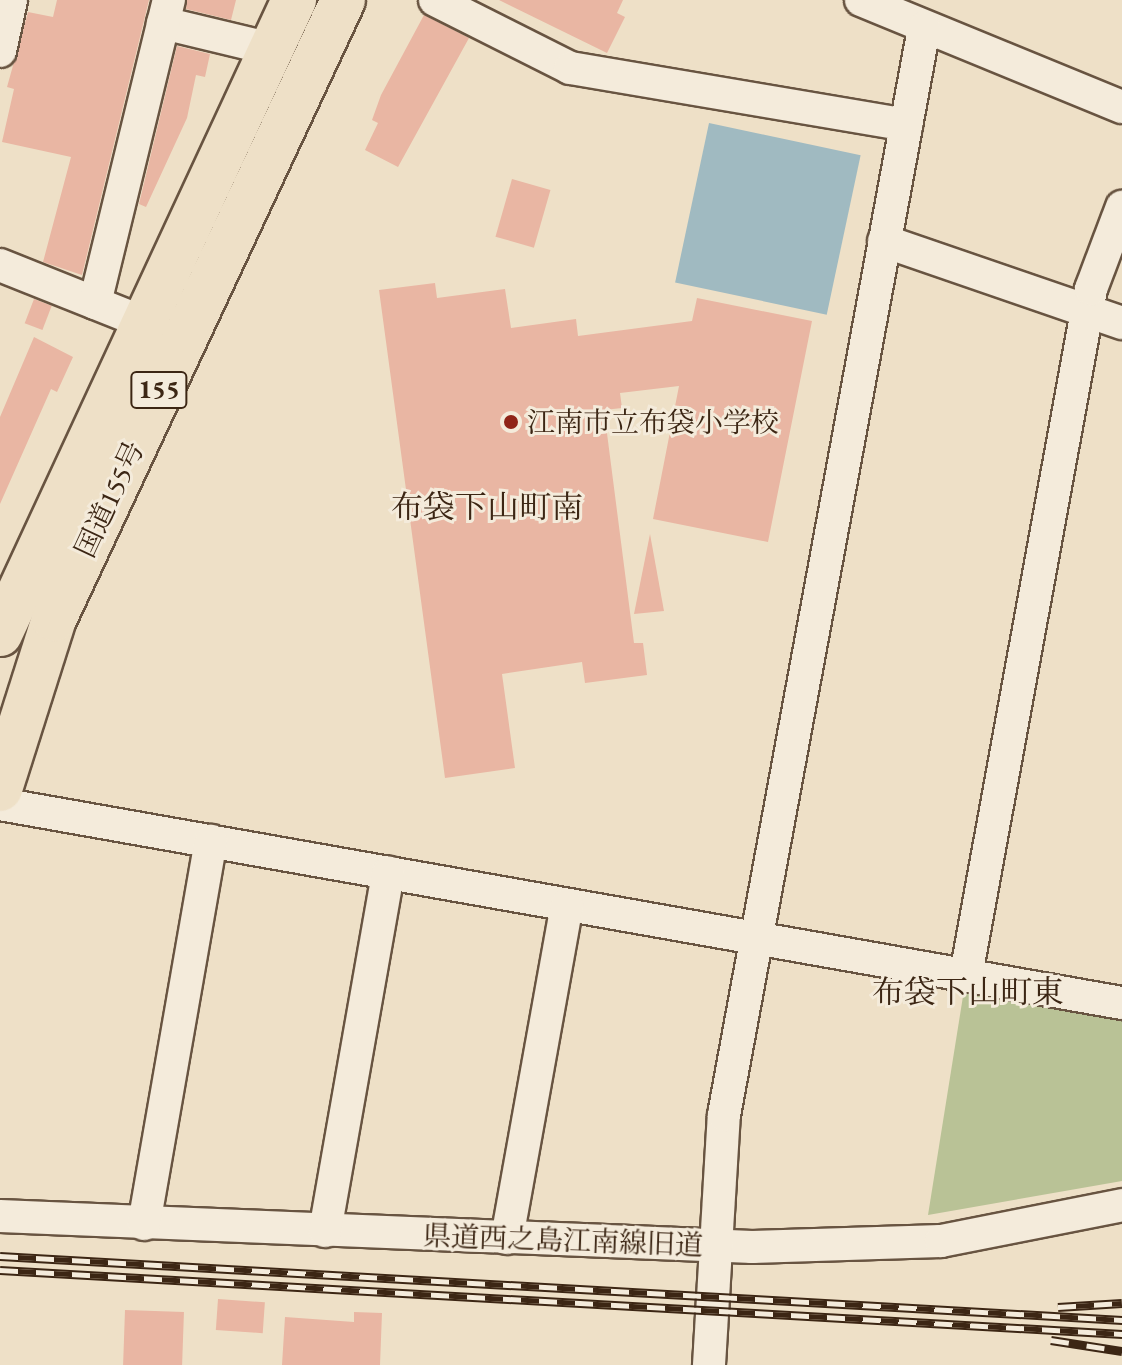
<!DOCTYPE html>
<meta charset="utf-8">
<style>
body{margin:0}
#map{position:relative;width:1122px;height:1365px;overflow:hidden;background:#eee0c7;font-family:"EB Garamond","Noto Serif JP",serif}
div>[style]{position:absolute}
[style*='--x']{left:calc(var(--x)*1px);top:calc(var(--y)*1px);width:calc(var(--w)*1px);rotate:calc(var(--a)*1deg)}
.green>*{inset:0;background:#b9c296}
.water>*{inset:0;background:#a0bac1;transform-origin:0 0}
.building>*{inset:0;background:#e9b6a3;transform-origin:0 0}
.roads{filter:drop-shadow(2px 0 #685441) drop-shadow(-2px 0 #685441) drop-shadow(0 2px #685441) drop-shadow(0 -2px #685441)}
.minor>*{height:32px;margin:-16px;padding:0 16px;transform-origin:16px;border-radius:16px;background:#f4ebdb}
.highway>*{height:44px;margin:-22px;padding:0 22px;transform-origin:22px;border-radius:22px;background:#eee0c7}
.rail>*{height:9px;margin-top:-4.5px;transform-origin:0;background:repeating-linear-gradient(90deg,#f4ebdb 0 18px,#3c2614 0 36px);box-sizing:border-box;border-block:2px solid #3c2614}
.dots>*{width:22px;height:22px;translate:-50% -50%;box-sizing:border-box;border:4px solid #f4ebdb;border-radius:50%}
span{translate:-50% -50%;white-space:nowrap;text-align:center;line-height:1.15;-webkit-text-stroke:6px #f4ebdb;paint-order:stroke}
.shield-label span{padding:2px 6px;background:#f4ebdb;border:2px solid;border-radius:6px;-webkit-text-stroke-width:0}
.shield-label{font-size:26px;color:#3c2614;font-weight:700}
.poi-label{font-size:28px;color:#3c2614}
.left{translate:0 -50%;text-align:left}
.street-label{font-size:28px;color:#3c2614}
.quarter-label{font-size:32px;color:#3c2614}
</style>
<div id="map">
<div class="green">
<i style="clip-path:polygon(964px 990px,1122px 1017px,1122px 1181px,928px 1215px)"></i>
</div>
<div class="water">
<i style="left:709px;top:123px;width:155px;height:163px;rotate:12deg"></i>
</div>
<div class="building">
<i style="clip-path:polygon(57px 0,149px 0,82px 275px,43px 262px,71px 157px,2px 142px,14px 89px,7px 87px,28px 12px,53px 17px)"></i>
<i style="clip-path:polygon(187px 0,236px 0,231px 20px,186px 9px)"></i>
<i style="clip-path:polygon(499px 0,623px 0,617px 13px,625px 17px,607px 53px)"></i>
<i style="clip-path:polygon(424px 15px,469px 38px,398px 167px,365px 150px,378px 123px,372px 120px,381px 95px)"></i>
<i style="clip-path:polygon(177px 46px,210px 54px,205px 77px,196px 75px,187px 118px,146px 207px,139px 204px)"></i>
<i style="left:512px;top:179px;width:40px;height:60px;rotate:16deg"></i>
<i style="clip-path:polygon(435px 283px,437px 298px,505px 289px,511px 328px,576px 319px,578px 336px,692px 321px,697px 298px,812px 321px,768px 542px,653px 519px,679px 386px,620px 393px,622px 408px,604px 410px,634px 643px,643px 643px,647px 675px,585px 683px,582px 662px,502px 674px,515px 768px,445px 778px,379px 290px)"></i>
<i style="left:34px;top:299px;width:19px;height:26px;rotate:21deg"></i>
<i style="clip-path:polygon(34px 337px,73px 357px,57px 392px,51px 389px,0 504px,0 417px)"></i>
<i style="clip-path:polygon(650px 534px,664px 611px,634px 614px)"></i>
<i style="left:218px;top:1299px;width:47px;height:31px;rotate:4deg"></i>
<i style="left:125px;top:1310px;width:59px;height:55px;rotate:2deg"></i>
<i style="clip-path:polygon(354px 1312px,382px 1313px,380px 1365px,282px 1365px,285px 1317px,354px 1322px)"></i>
</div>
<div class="roads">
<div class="minor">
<i style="--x:435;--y:0;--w:151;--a:26.7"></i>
<i style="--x:570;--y:68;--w:341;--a:9.6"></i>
<i style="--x:861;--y:0;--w:282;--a:22.3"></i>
<i style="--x:163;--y:23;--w:111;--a:13.5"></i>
<i style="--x:0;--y:51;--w:52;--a:-77.8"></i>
<i style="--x:884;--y:241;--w:252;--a:19"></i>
<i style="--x:0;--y:265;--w:151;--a:21.8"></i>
<i style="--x:95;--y:303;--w:312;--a:-76.3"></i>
<i style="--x:0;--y:804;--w:1140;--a:10.06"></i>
<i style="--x:966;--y:975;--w:697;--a:-79.67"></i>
<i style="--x:1091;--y:289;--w:88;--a:-69.3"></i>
<i style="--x:0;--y:1216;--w:753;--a:2.36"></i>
<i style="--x:752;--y:1247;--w:189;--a:-1.8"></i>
<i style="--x:941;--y:1241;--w:185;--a:-11.2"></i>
<i style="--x:144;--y:1224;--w:389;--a:-80.1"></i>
<i style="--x:325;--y:1231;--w:364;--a:-80"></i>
<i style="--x:507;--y:1238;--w:338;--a:-79.8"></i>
<i style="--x:709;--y:1365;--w:250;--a:-86.6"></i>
<i style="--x:724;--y:1115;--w:1105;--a:-79.57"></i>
</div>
<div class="highway">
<i style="--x:0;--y:634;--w:699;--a:-65.12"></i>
<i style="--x:0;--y:789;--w:178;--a:-72.4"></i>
<i style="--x:54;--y:619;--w:683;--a:-64.97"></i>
</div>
</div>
<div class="rail">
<i style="--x:0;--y:1256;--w:1124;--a:3.26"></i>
<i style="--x:0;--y:1270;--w:1124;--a:3.26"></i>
<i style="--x:1058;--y:1307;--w:64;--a:-3.6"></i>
<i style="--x:1051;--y:1340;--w:72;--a:8.8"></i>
</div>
<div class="dots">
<i style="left:511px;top:422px;background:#8f2418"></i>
</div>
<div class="shield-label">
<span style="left:159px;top:390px">155</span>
</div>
<div class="poi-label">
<span class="left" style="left:527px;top:422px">江南市立布袋小学校</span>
</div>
<div class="street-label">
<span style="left:109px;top:499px;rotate:-65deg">国道155号</span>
<span style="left:563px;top:1240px;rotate:2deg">県道西之島江南線旧道</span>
</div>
<div class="quarter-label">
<span style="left:487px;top:507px">布袋下山町南</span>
<span style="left:968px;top:992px">布袋下山町東</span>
</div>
</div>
